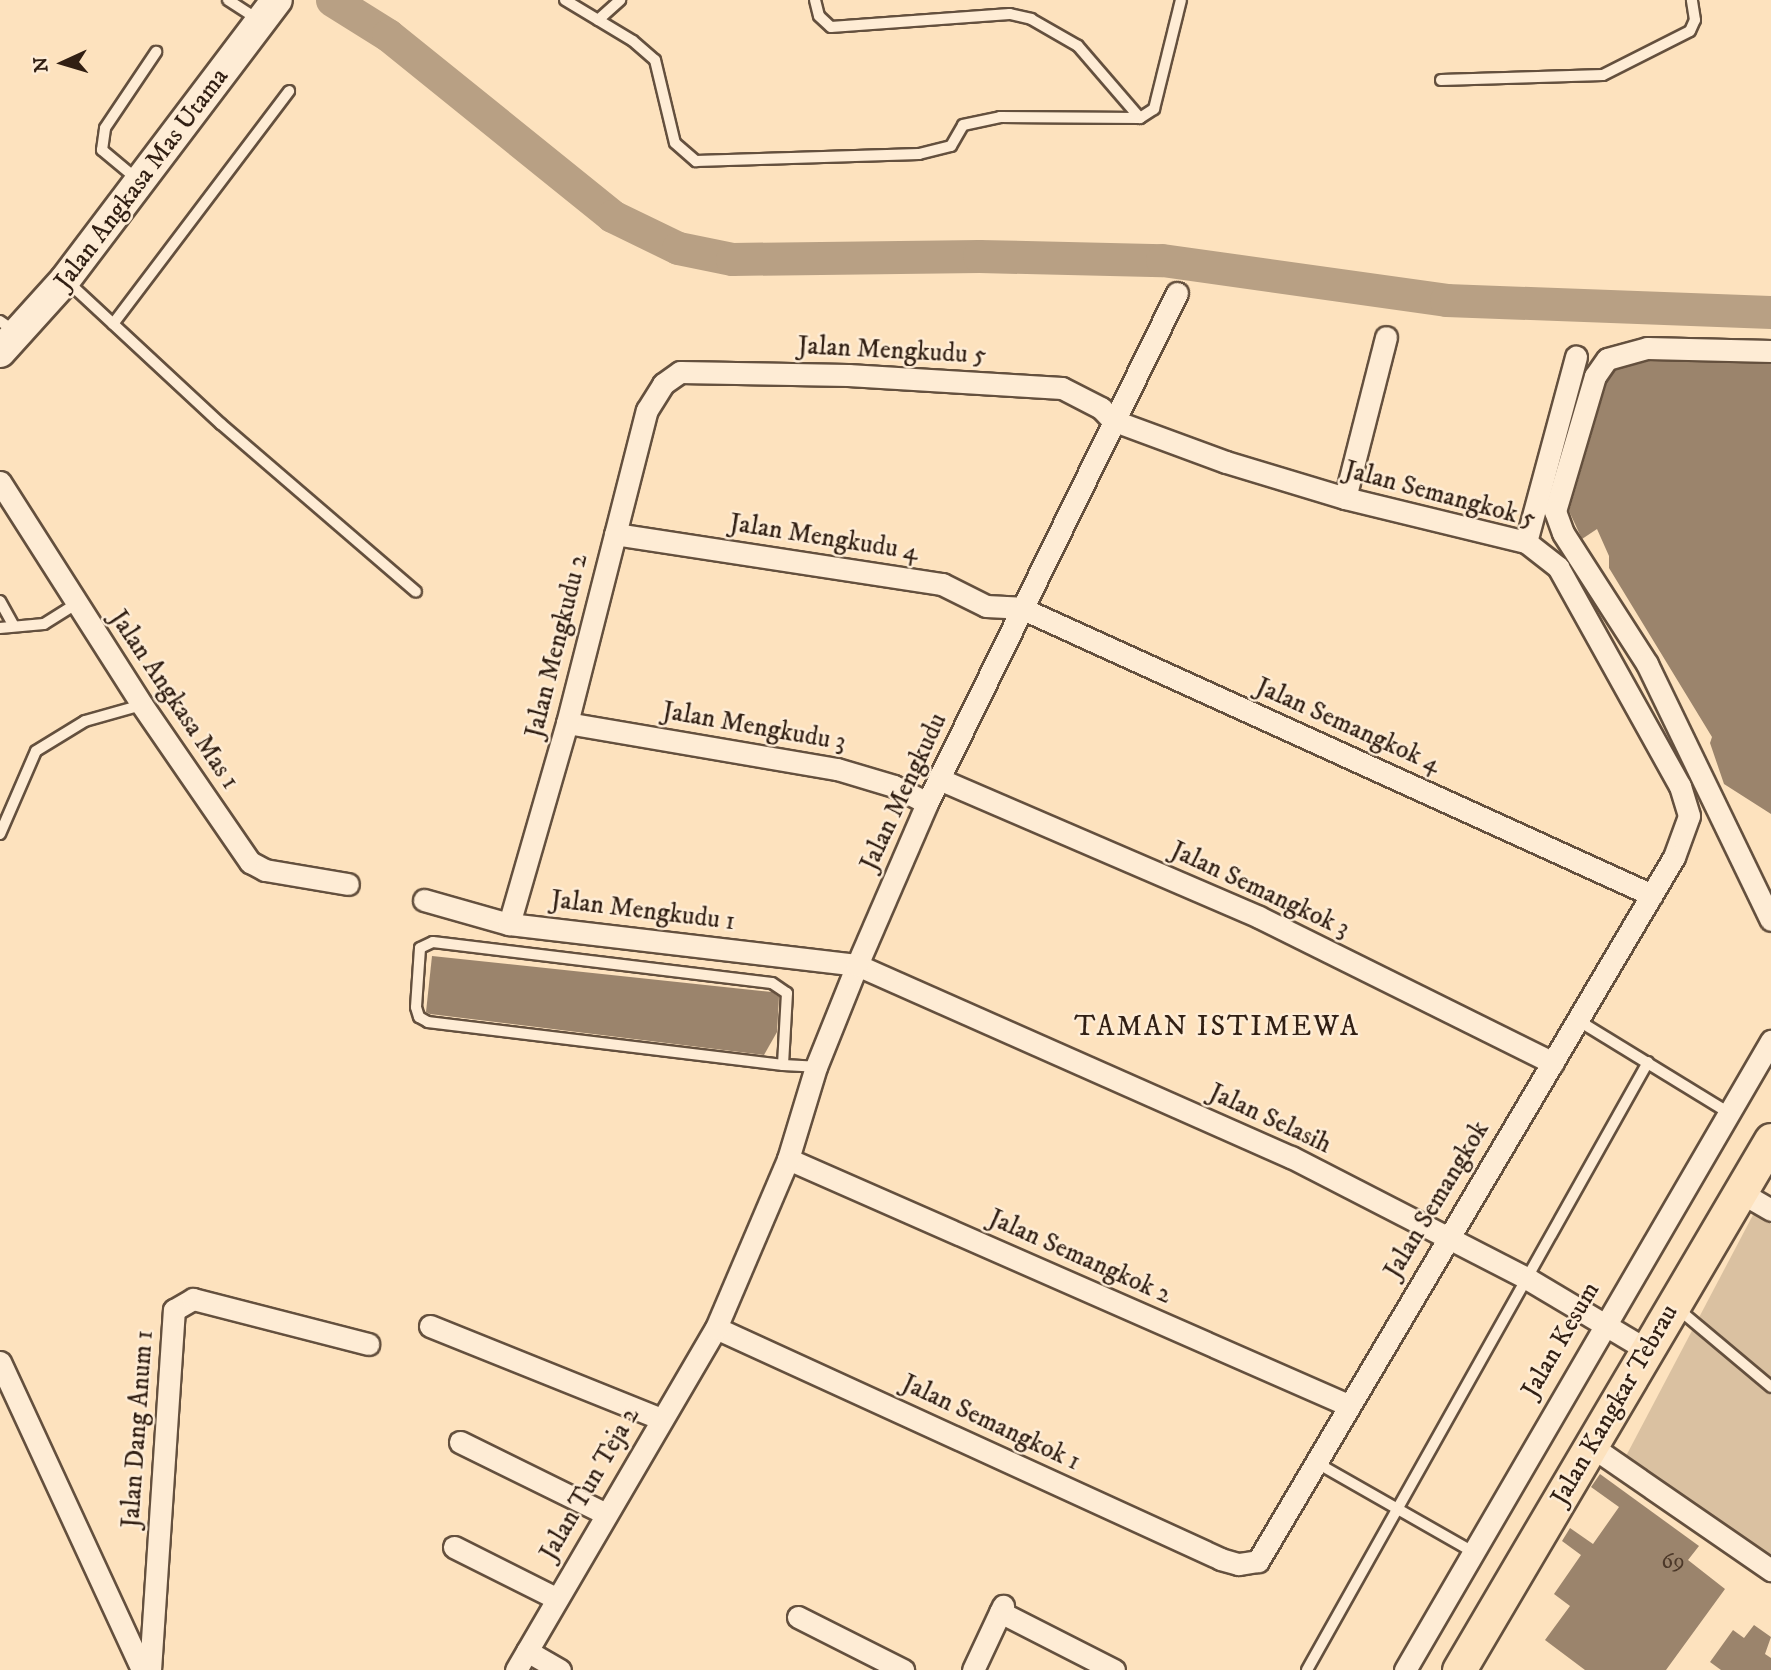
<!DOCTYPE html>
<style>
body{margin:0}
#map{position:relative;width:1771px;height:1670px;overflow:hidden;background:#fde2be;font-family:"IM FELL DW Pica",serif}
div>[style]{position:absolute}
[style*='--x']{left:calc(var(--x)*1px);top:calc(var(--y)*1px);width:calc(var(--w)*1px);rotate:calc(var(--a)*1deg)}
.green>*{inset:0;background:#dac1a1}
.river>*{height:33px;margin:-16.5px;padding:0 16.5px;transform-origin:16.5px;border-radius:16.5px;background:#b8a084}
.building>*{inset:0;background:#9b846c}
.roads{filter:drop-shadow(2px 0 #64503e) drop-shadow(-2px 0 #64503e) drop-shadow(0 2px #64503e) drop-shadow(0 -2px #64503e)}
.lane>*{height:10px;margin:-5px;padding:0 5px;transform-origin:5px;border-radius:5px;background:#feecd5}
.street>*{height:21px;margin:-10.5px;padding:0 10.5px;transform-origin:10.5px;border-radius:10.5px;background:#feecd5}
.secondary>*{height:30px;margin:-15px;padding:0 15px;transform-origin:15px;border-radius:15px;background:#feecd5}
.primary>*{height:33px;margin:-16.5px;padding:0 16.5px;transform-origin:16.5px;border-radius:16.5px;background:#fde2be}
span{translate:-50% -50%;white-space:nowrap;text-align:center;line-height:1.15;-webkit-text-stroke:5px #feecd5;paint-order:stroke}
.number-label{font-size:23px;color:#4c3829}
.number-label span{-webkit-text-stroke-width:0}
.street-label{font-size:26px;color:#311f13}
.neighbourhood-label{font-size:28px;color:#311f13;letter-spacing:2px}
.north{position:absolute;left:28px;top:28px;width:70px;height:70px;-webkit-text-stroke:5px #feecd5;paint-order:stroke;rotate:266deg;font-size:19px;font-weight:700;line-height:28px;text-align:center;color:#311f13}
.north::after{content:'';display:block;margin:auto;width:24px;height:32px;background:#311f13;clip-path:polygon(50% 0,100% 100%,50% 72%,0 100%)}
</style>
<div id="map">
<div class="green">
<i style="clip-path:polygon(1754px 1213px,1771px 1224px,1771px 1559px,1626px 1456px)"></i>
</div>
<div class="river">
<i style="--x:332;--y:0;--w:66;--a:32"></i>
<i style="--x:388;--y:35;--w:288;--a:38.9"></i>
<i style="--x:612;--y:216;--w:73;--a:25.9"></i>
<i style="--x:678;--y:248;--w:55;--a:11.5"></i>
<i style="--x:732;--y:259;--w:247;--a:-0.7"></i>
<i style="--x:979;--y:256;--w:183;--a:1.3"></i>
<i style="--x:1162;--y:260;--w:287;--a:8"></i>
<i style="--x:1446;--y:300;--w:325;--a:2.1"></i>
</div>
<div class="building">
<i style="clip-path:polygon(1649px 361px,1771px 364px,1771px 814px,1724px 784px,1710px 743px,1712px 737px,1609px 568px,1609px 556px,1597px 529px,1582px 539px,1569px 511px,1607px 382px,1615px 370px)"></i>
<i style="clip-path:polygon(432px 956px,772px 992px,779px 997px,777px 1032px,764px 1055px,430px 1014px,426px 1012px)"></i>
<i style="clip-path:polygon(1600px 1474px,1699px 1546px,1688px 1560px,1725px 1589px,1666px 1670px,1585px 1670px,1545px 1640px,1570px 1606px,1554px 1594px,1581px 1555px,1562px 1541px,1570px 1528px,1593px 1544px,1619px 1507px,1591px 1487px)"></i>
<i style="clip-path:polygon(1754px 1625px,1771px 1637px,1765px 1654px,1771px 1658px,1771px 1670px,1721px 1670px,1710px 1662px,1733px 1630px,1744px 1638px)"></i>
</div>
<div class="roads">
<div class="lane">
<i style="--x:228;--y:0;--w:38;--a:33"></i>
<i style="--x:565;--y:0;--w:79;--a:31.1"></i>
<i style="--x:633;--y:41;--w:29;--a:41"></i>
<i style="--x:655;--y:60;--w:85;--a:76.5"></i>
<i style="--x:675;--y:143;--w:28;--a:41"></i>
<i style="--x:696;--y:161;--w:223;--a:-1.8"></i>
<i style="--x:919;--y:154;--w:33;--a:-14"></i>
<i style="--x:951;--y:146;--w:24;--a:-60"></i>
<i style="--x:963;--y:125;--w:38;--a:-12"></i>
<i style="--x:1000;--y:117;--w:140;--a:0.4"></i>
<i style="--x:1140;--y:118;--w:17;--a:-33"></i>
<i style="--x:1154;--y:109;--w:112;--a:-76.1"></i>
<i style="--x:815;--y:0;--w:16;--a:76"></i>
<i style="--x:819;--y:16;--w:16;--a:43"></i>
<i style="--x:831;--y:27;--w:179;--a:-4.2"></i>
<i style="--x:1010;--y:14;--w:22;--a:13"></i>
<i style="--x:1031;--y:19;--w:54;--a:29.9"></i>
<i style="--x:1078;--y:46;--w:95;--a:49.3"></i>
<i style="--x:598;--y:20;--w:30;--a:-42"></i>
<i style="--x:1441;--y:80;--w:162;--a:-1.8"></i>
<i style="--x:1603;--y:75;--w:97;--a:-26.8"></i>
<i style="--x:1690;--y:31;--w:12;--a:-66"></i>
<i style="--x:1695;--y:20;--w:20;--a:-99"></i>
<i style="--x:138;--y:180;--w:47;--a:-140.2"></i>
<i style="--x:102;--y:150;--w:22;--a:-82"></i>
<i style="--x:105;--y:128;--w:92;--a:-56.1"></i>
<i style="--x:68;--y:282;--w:209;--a:42.9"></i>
<i style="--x:221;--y:424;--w:257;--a:40.7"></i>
<i style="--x:0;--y:321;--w:21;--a:35"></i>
<i style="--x:113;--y:324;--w:292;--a:-52.9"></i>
<i style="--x:0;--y:601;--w:26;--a:61"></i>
<i style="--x:0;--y:628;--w:44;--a:-5.2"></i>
<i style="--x:44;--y:624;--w:39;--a:-32"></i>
<i style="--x:0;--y:834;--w:90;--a:-66.6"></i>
<i style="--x:36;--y:751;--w:57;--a:-31.5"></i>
<i style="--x:85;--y:721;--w:59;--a:-15.7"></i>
<i style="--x:1579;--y:1021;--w:178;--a:31.5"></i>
<i style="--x:783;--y:1065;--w:358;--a:-173.1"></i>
<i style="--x:428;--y:1022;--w:10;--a:-151"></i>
<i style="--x:419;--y:1017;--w:10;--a:-107"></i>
<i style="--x:416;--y:1007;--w:59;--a:-86.1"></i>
<i style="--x:420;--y:948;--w:14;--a:-25"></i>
<i style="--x:433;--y:942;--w:341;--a:6.9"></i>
<i style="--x:772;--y:983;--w:18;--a:34"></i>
<i style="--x:787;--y:993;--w:72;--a:93.2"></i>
<i style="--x:783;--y:1065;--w:33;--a:3"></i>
<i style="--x:1677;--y:1308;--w:123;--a:40"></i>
<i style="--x:1317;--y:1463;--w:177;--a:29.7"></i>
<i style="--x:1307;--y:1670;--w:697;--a:-60.71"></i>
</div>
<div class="street">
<i style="--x:1771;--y:351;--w:124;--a:-178.6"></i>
<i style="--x:1647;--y:348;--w:41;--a:164.6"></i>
<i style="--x:1607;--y:359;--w:21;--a:125"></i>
<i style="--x:1595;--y:376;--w:141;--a:106.5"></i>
<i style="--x:1555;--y:511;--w:23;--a:70"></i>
<i style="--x:1563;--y:533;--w:156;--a:57.3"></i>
<i style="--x:1647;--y:664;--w:284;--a:64.2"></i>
<i style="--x:0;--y:482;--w:264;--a:57.5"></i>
<i style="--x:142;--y:705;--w:191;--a:55.5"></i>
<i style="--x:250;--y:862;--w:17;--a:28"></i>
<i style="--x:265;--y:870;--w:84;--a:9.6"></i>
<i style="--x:1345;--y:498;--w:166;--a:-75.7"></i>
<i style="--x:615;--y:534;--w:331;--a:8.7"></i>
<i style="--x:942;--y:584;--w:49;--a:26.6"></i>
<i style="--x:986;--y:606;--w:35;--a:3"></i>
<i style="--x:1021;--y:608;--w:693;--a:24.46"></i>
<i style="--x:1526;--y:542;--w:192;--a:-74.9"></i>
<i style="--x:567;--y:723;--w:274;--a:9.7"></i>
<i style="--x:837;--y:769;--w:59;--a:16.6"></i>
<i style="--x:894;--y:786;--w:37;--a:27"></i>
<i style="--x:939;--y:779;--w:348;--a:23.3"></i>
<i style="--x:1259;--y:917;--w:328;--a:26.4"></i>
<i style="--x:424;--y:900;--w:88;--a:15.8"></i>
<i style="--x:509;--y:924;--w:350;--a:6.7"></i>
<i style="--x:857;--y:965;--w:475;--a:23.9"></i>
<i style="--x:1291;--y:1157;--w:267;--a:27.2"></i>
<i style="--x:1528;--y:1279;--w:139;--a:30.8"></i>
<i style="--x:509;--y:924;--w:209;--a:-73.9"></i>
<i style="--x:567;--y:723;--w:323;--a:-75.7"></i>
<i style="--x:647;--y:410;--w:31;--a:-58"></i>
<i style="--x:663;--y:384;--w:21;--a:-35"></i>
<i style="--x:680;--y:372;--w:168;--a:1"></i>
<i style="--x:848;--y:375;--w:214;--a:3.5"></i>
<i style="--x:1062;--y:388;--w:44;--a:27.1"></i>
<i style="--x:1101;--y:408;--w:16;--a:47"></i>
<i style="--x:1112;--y:420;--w:121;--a:20.2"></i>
<i style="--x:1226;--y:462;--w:124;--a:16.8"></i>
<i style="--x:1345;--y:498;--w:186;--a:13.7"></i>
<i style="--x:1526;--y:542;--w:41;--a:38"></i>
<i style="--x:1558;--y:567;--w:251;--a:60.9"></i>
<i style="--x:1680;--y:786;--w:31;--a:73"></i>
<i style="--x:1689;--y:816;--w:44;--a:110.1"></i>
<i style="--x:1674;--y:857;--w:818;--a:120.58"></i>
<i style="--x:1258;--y:1561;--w:20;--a:171"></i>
<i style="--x:1238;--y:1564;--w:18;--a:-164"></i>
<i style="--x:1221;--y:1559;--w:555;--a:-155.42"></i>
<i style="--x:788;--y:1159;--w:612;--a:23.72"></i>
<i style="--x:1740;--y:1192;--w:36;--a:30"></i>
<i style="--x:430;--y:1326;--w:247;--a:21.9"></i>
<i style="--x:0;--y:1362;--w:339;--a:65.2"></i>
<i style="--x:460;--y:1442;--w:161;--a:26.2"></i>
<i style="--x:1591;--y:1446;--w:219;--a:34.6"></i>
<i style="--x:454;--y:1547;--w:114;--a:26.6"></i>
<i style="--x:1000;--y:1612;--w:128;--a:27"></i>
<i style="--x:798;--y:1617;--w:118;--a:26.8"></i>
<i style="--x:527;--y:1651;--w:38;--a:30"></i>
<i style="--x:150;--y:1670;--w:361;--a:-86.2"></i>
<i style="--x:174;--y:1310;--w:22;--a:-30"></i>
<i style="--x:193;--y:1299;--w:181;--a:14.4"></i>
<i style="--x:516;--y:1670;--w:396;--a:-59.7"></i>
<i style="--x:716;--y:1328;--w:184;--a:-66.9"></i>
<i style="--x:788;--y:1159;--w:96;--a:-73.1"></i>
<i style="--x:816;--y:1067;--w:110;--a:-68.1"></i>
<i style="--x:857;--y:965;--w:176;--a:-66.6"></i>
<i style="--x:927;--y:803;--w:568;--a:-63.89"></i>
<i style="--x:973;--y:1670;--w:71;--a:-64.9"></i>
<i style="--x:1405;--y:1670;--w:728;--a:-59.81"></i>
</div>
<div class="secondary">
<i style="--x:0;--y:352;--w:97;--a:-47.9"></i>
<i style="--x:65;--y:280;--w:351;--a:-52.9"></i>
</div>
<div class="primary">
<i style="--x:1459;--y:1670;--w:615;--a:-59.52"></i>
</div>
</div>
<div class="number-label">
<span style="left:1673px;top:1562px">69</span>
</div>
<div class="street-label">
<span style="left:142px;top:179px;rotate:-53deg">Jalan Angkasa Mas Utama</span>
<span style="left:892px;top:351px;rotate:3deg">Jalan Mengkudu 5</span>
<span style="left:1440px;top:495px;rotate:15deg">Jalan Semangkok 5</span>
<span style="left:824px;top:538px;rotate:9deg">Jalan Mengkudu 4</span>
<span style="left:557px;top:646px;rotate:-76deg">Jalan Mengkudu 2</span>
<span style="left:174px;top:700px;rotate:56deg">Jalan Angkasa Mas 1</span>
<span style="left:1348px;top:726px;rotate:24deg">Jalan Semangkok 4</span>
<span style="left:754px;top:727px;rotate:10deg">Jalan Mengkudu 3</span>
<span style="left:904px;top:792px;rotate:-65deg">Jalan Mengkudu</span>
<span style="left:1260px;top:890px;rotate:25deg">Jalan Semangkok 3</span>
<span style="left:643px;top:911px;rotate:7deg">Jalan Mengkudu 1</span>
<span style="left:1270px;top:1119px;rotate:25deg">Jalan Selasih</span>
<span style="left:1437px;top:1200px;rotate:-59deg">Jalan Semangkok</span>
<span style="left:1080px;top:1257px;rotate:24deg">Jalan Semangkok 2</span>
<span style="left:1561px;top:1340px;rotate:-60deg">Jalan Kesum</span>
<span style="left:1615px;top:1405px;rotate:-60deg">Jalan Kangkar Tebrau</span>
<span style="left:991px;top:1423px;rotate:25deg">Jalan Semangkok 1</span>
<span style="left:138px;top:1429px;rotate:-86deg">Jalan Dang Anum 1</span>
<span style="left:590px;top:1484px;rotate:-60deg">Jalan Tun Teja 2</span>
</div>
<div class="neighbourhood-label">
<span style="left:1217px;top:1027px">TAMAN ISTIMEWA</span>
</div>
<div class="north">N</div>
</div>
